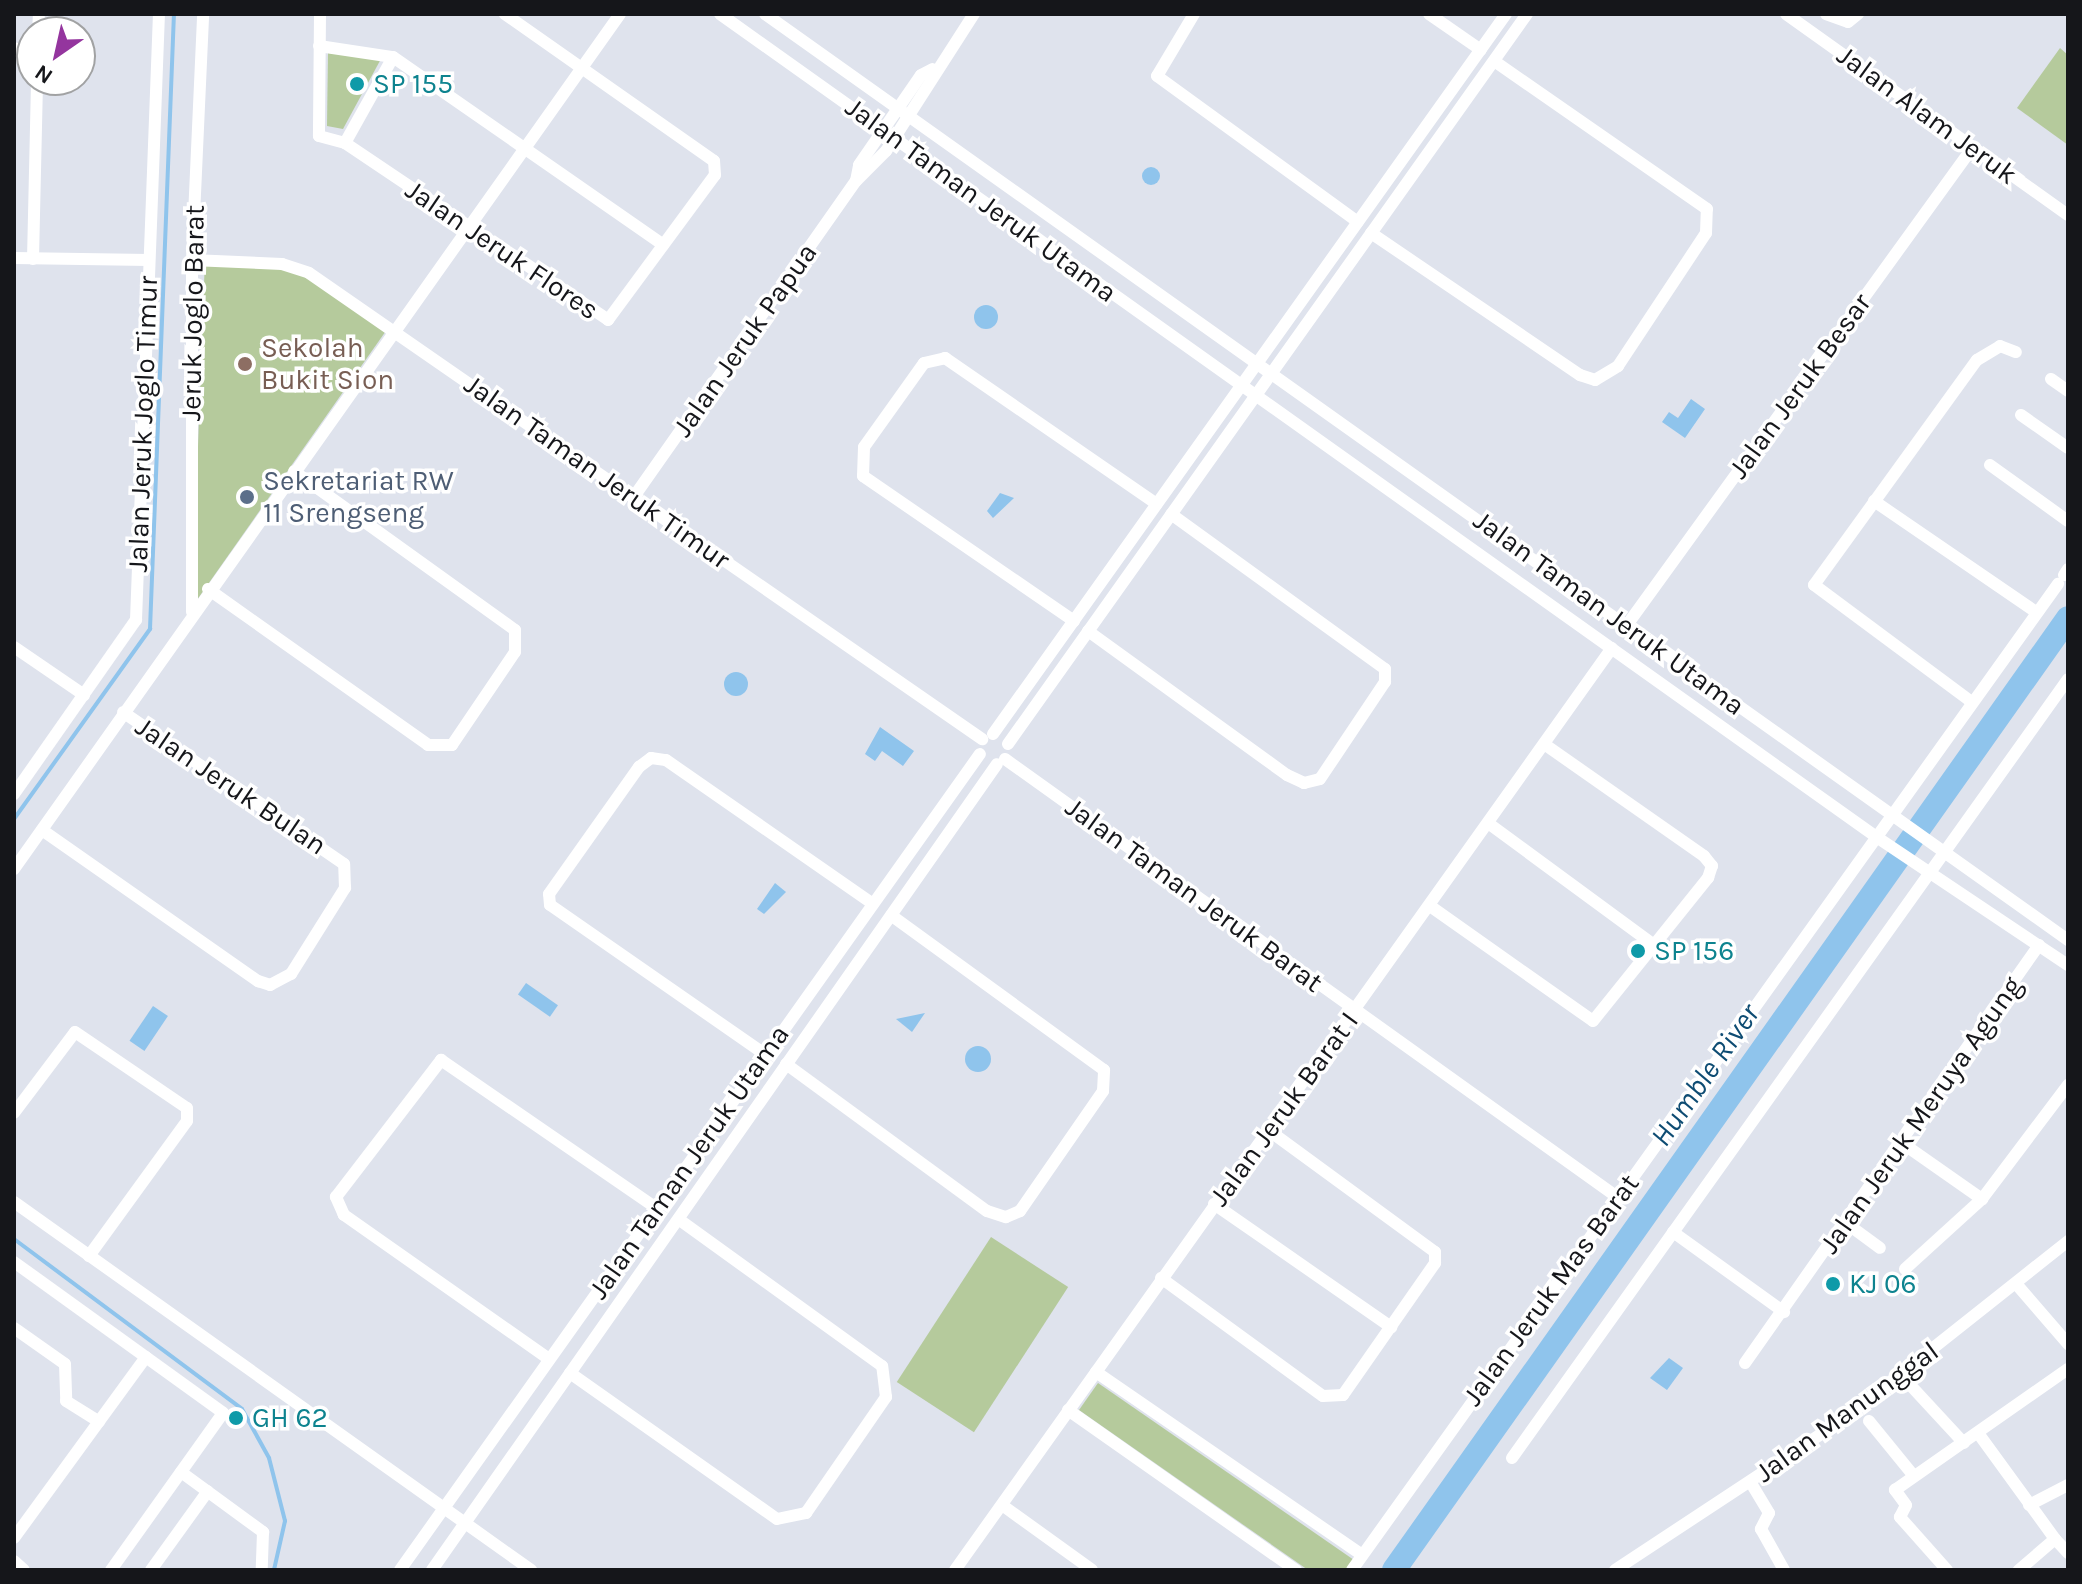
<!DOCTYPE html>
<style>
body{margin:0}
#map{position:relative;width:2082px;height:1584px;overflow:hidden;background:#dfe3ed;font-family:Karla,sans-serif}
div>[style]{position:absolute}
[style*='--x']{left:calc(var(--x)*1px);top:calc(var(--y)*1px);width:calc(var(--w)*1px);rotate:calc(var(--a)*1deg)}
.green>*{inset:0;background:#b5ca9c;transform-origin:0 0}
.water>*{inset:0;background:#8fc4ec;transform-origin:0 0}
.round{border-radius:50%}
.stream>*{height:4px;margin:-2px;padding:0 2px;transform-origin:2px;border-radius:2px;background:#8fc4ec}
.river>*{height:24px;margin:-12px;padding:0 12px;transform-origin:12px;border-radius:12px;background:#8fc4ec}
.minor>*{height:12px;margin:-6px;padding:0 6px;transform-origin:6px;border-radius:6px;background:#fff}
.dots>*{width:22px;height:22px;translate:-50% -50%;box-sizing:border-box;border:4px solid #fff;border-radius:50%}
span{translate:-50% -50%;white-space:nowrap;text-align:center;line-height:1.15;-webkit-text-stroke:7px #fff;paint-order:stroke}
.culture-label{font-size:28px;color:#0d838f}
.left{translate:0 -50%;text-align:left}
.street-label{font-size:28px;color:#15161a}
.education-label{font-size:28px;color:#785e54}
.service-label{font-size:28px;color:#4e5e75}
.water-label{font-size:30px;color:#0e4c73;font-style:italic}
.frame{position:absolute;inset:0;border:16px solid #15161a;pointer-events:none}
.north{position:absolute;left:16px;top:16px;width:80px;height:80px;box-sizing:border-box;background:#fff;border:2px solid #a1a2a3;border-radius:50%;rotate:214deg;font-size:22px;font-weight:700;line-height:32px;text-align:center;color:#15161a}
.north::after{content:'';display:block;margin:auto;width:28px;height:36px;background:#94359e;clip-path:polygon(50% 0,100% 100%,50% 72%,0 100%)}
</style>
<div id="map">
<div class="green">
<i style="clip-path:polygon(2060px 48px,2068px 55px,2068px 145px,2017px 108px)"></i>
<i style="clip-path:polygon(328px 53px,382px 57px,343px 129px,327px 126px)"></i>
<i style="clip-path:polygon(205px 258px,293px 264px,388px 328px,192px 607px)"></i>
<i style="left:991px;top:1237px;width:92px;height:173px;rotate:33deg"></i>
<i style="clip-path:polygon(1098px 1383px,1354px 1560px,1348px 1570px,1308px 1570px,1079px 1410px)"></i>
</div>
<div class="water">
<i class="round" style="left:1142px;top:167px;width:18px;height:18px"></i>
<i class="round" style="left:974px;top:305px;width:24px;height:24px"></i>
<i style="clip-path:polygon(1691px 399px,1705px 409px,1685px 438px,1662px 422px,1669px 412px,1678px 418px)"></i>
<i style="clip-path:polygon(1000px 493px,1014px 498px,993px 518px,987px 511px)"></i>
<i class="round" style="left:724px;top:672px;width:24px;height:24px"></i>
<i style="clip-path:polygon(880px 727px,914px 751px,903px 766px,882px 751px,875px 761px,865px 754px)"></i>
<i style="clip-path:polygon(775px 883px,786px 892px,764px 914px,757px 909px)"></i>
<i style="left:526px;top:983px;width:39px;height:14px;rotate:35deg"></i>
<i style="left:153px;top:1006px;width:18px;height:42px;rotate:34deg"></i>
<i style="clip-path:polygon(925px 1013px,912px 1032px,896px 1019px)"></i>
<i class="round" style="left:965px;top:1046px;width:26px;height:26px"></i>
<i style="clip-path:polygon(1669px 1358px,1683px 1368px,1667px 1390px,1650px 1378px)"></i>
</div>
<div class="stream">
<i style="--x:14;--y:819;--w:234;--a:-54.4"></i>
<i style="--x:150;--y:629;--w:615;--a:-87.77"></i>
<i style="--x:14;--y:1239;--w:284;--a:36.7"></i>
<i style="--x:242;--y:1409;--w:56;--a:61.1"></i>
<i style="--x:269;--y:1458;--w:65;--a:75.7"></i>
<i style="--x:285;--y:1521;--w:50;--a:102.7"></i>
</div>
<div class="river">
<i style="--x:1394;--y:1570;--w:1166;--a:-54.7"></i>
</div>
<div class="minor">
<i style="--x:320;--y:14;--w:122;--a:90.5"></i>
<i style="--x:319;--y:136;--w:27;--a:15"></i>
<i style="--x:345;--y:143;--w:317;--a:33.9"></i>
<i style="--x:608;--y:320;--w:180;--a:-53.6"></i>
<i style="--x:715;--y:175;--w:14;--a:-94"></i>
<i style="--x:714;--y:161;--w:256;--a:-144.9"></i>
<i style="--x:720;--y:14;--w:1418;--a:35.44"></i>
<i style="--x:1875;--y:836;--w:232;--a:33.8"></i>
<i style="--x:765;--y:14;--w:1599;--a:35.4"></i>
<i style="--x:1194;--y:14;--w:72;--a:120.8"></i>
<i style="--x:1157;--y:76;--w:248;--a:36"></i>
<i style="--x:1429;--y:14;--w:63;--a:34.7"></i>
<i style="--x:1786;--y:14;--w:346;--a:35.5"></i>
<i style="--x:1826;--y:14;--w:23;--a:20"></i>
<i style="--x:1848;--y:22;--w:13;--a:-39"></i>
<i style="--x:38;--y:32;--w:18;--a:-87"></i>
<i style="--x:319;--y:46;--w:75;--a:8.5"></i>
<i style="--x:393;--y:57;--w:329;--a:34.8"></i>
<i style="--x:14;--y:48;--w:5;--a:22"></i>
<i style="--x:345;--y:143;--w:98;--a:-60.8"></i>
<i style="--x:856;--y:181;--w:16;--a:-79"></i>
<i style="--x:859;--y:165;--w:109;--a:-55.4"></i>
<i style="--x:921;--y:75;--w:13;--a:-27"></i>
<i style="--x:1371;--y:233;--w:253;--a:34.2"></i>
<i style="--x:1580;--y:375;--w:16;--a:18"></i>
<i style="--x:1595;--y:380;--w:27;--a:-31"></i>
<i style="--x:1618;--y:366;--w:159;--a:-56.5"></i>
<i style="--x:1706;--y:233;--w:24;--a:-88"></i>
<i style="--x:1707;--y:209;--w:259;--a:-145.2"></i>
<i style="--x:14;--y:258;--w:135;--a:0.8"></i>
<i style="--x:33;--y:259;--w:179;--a:-88.7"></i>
<i style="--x:192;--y:260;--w:90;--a:2.5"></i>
<i style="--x:282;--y:264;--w:28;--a:18"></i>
<i style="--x:309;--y:273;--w:819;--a:34.7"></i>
<i style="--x:2051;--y:379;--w:21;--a:35"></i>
<i style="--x:2021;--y:415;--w:57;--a:35.1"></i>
<i style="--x:1990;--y:465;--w:96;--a:35.7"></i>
<i style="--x:633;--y:498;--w:388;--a:-54.9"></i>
<i style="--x:856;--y:181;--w:42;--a:-45"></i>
<i style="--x:886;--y:151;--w:163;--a:-57.3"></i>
<i style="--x:1874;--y:501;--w:196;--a:34.4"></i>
<i style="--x:2064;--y:575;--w:7;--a:-56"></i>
<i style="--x:208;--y:589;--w:270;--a:35.3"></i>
<i style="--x:428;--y:745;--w:24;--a:0"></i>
<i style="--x:452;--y:745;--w:112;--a:-55.9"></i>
<i style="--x:515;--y:652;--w:22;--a:-90"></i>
<i style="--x:515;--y:630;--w:272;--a:-144.3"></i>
<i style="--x:192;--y:612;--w:352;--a:-90"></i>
<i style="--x:192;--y:260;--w:246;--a:-87.4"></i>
<i style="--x:1074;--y:621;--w:256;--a:-145.5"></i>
<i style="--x:863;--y:476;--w:29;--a:-88"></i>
<i style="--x:864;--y:447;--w:103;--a:-54.5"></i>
<i style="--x:924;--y:363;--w:22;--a:-13"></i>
<i style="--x:945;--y:358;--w:257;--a:34.6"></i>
<i style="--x:1627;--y:625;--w:590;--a:-54.1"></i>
<i style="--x:1088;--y:631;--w:246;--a:35.9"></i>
<i style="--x:1287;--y:775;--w:19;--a:25"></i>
<i style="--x:1304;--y:783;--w:16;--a:-14"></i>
<i style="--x:1320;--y:779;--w:117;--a:-56.2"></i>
<i style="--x:1385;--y:682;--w:13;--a:-90"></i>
<i style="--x:1385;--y:669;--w:264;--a:-144.1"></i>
<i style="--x:14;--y:647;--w:85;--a:34.4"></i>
<i style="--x:1969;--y:700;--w:193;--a:-143.4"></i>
<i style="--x:1814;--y:585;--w:278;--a:-54.1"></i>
<i style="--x:1977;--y:360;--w:27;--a:-31"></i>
<i style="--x:2000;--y:346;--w:17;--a:21"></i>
<i style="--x:993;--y:734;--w:884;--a:-54.53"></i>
<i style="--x:1008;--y:744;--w:896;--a:-54.59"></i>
<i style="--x:1005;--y:759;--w:753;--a:35.59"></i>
<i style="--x:14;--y:794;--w:213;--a:-55"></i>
<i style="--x:136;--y:620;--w:606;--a:-87.83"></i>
<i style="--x:1488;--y:823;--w:210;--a:36.3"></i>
<i style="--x:42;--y:830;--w:264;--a:35"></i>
<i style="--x:258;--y:981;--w:13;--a:18"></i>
<i style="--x:270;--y:985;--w:24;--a:-28"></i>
<i style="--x:291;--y:974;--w:102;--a:-57.9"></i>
<i style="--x:345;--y:888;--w:24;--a:-92"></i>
<i style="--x:344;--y:864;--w:268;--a:-145.5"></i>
<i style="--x:14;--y:869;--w:1048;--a:-54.67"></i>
<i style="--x:1430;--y:906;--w:199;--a:35.2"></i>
<i style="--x:1593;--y:1021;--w:184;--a:-51.2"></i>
<i style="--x:1708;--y:878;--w:13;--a:-72"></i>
<i style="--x:1712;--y:866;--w:13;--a:-129"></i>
<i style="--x:1704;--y:856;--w:195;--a:-145"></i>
<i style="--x:766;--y:1055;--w:263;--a:-145.2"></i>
<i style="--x:550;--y:905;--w:11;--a:-95"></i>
<i style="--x:549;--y:894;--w:156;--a:-54.7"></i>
<i style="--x:639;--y:767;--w:15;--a:-37"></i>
<i style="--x:651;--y:758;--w:15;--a:8"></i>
<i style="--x:666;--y:760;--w:252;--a:34.8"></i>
<i style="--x:786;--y:1064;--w:249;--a:36.2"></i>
<i style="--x:987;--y:1211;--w:20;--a:18"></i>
<i style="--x:1006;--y:1217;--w:15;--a:-23"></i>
<i style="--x:1020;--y:1211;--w:146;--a:-55.3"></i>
<i style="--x:1103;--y:1091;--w:21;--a:-87"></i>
<i style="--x:1104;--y:1070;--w:263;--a:-144"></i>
<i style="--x:14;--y:1113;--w:101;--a:-53"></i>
<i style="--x:75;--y:1032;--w:135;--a:34.2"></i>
<i style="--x:187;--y:1108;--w:13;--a:90"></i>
<i style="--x:187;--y:1121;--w:167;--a:126"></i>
<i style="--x:1902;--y:1143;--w:98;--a:35"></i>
<i style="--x:14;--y:1202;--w:635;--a:35.44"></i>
<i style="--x:1214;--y:1204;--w:216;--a:34.8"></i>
<i style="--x:1846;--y:1223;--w:42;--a:36.3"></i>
<i style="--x:1673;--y:1232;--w:137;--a:35.8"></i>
<i style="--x:14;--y:1262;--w:258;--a:35.8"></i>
<i style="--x:223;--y:1413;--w:193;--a:125.5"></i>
<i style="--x:1905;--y:1269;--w:104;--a:-42.3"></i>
<i style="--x:1982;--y:1199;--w:143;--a:-53"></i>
<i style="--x:1161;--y:1278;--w:200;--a:36.1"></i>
<i style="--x:1323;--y:1396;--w:20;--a:-3"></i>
<i style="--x:1343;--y:1395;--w:161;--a:-55.1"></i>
<i style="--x:1435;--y:1263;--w:11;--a:-90"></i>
<i style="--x:1435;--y:1252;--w:208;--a:-143.8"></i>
<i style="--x:2018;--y:1286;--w:77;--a:49.2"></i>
<i style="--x:14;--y:1328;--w:62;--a:35.2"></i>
<i style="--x:65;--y:1364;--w:37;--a:88"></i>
<i style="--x:66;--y:1401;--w:39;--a:32"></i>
<i style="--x:549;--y:1359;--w:251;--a:-144.9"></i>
<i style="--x:344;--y:1215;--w:20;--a:-114"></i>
<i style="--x:336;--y:1197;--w:173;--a:-52.5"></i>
<i style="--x:441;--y:1060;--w:261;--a:34.5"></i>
<i style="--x:1745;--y:1363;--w:511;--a:-54.88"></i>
<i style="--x:1096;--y:1372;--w:323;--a:34.5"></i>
<i style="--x:570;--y:1373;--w:253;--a:35.2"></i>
<i style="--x:777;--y:1519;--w:30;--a:-12"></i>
<i style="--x:806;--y:1513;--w:141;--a:-55.4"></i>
<i style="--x:886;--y:1397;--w:31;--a:-97"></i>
<i style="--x:882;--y:1366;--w:251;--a:-144.2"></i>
<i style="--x:1900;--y:1374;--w:94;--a:47.2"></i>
<i style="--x:1068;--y:1410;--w:279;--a:35.1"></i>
<i style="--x:1869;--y:1421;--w:70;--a:50.8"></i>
<i style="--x:1978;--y:1433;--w:131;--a:54"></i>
<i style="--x:2055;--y:1539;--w:48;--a:139.3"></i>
<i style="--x:1512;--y:1458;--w:957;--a:-54.48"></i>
<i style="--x:181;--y:1472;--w:102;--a:36.2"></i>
<i style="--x:263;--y:1532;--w:38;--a:92"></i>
<i style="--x:1751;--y:1483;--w:35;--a:59"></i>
<i style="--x:1769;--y:1513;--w:18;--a:117"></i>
<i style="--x:1761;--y:1529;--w:47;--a:60.7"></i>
<i style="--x:1002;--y:1505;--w:111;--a:35.8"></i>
<i style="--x:2029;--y:1505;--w:44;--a:-27.1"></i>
<i style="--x:14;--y:1538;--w:224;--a:-53.9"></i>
<i style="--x:2055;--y:1539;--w:19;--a:47"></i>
<i style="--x:14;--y:1561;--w:13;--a:42"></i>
<i style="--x:151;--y:1570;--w:97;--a:-54.2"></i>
<i style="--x:400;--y:1570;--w:1001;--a:-54.6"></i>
<i style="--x:432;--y:1570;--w:984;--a:-54.97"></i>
<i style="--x:955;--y:1570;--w:1132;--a:-54.53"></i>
<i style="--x:1352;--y:1570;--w:1213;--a:-54.4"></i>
<i style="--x:1615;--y:1570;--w:271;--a:-33.4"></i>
<i style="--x:1841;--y:1421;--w:290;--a:-38.4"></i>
<i style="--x:1947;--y:1570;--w:71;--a:-131.6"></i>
<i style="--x:1900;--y:1517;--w:13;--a:-63"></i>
<i style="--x:1906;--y:1505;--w:19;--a:-126"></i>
<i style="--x:1895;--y:1490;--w:211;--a:-35"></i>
</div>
<div class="dots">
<i style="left:357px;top:84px;background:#0f9aa8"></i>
<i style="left:245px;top:364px;background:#8d6e63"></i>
<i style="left:247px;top:497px;background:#5c6f8a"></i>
<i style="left:1638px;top:951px;background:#0f9aa8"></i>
<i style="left:1833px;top:1284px;background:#0f9aa8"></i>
<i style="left:236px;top:1418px;background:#0f9aa8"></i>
</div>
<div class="culture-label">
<span class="left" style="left:373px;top:84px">SP 155</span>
<span class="left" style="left:1654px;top:951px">SP 156</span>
<span class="left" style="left:1849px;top:1284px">KJ 06</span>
<span class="left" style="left:252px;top:1418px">GH 62</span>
</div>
<div class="street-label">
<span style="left:1927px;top:115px;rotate:36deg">Jalan Alam Jeruk</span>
<span style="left:981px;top:200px;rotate:36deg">Jalan Taman Jeruk Utama</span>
<span style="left:502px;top:250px;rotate:34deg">Jalan Jeruk Flores</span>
<span style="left:193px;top:313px;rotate:-89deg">Jeruk Joglo Barat</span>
<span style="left:745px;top:340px;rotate:-55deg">Jalan Jeruk Papua</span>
<span style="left:1800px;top:386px;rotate:-54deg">Jalan Jeruk Besar</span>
<span style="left:143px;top:424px;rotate:-88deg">Jalan Jeruk Joglo Timur</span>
<span style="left:597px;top:472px;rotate:35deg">Jalan Taman Jeruk Timur</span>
<span style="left:1609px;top:613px;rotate:36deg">Jalan Taman Jeruk Utama</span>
<span style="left:231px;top:786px;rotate:34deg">Jalan Jeruk Bulan</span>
<span style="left:1194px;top:895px;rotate:36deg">Jalan Taman Jeruk Barat</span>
<span style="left:1284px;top:1109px;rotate:-54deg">Jalan Jeruk Barat I</span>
<span style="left:1921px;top:1115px;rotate:-55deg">Jalan Jeruk Meruya Agung</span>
<span style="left:689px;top:1162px;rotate:-55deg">Jalan Taman Jeruk Utama</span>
<span style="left:1551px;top:1290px;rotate:-54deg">Jalan Jeruk Mas Barat</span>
<span style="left:1847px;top:1412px;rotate:-36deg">Jalan Manunggal</span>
</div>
<div class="education-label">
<span class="left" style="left:261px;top:364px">Sekolah<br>Bukit Sion</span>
</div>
<div class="service-label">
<span class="left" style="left:263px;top:497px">Sekretariat RW<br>11 Srengseng</span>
</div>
<div class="water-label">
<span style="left:1705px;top:1075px;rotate:-55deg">Humble River</span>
</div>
<div class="frame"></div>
<div class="north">N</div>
</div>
